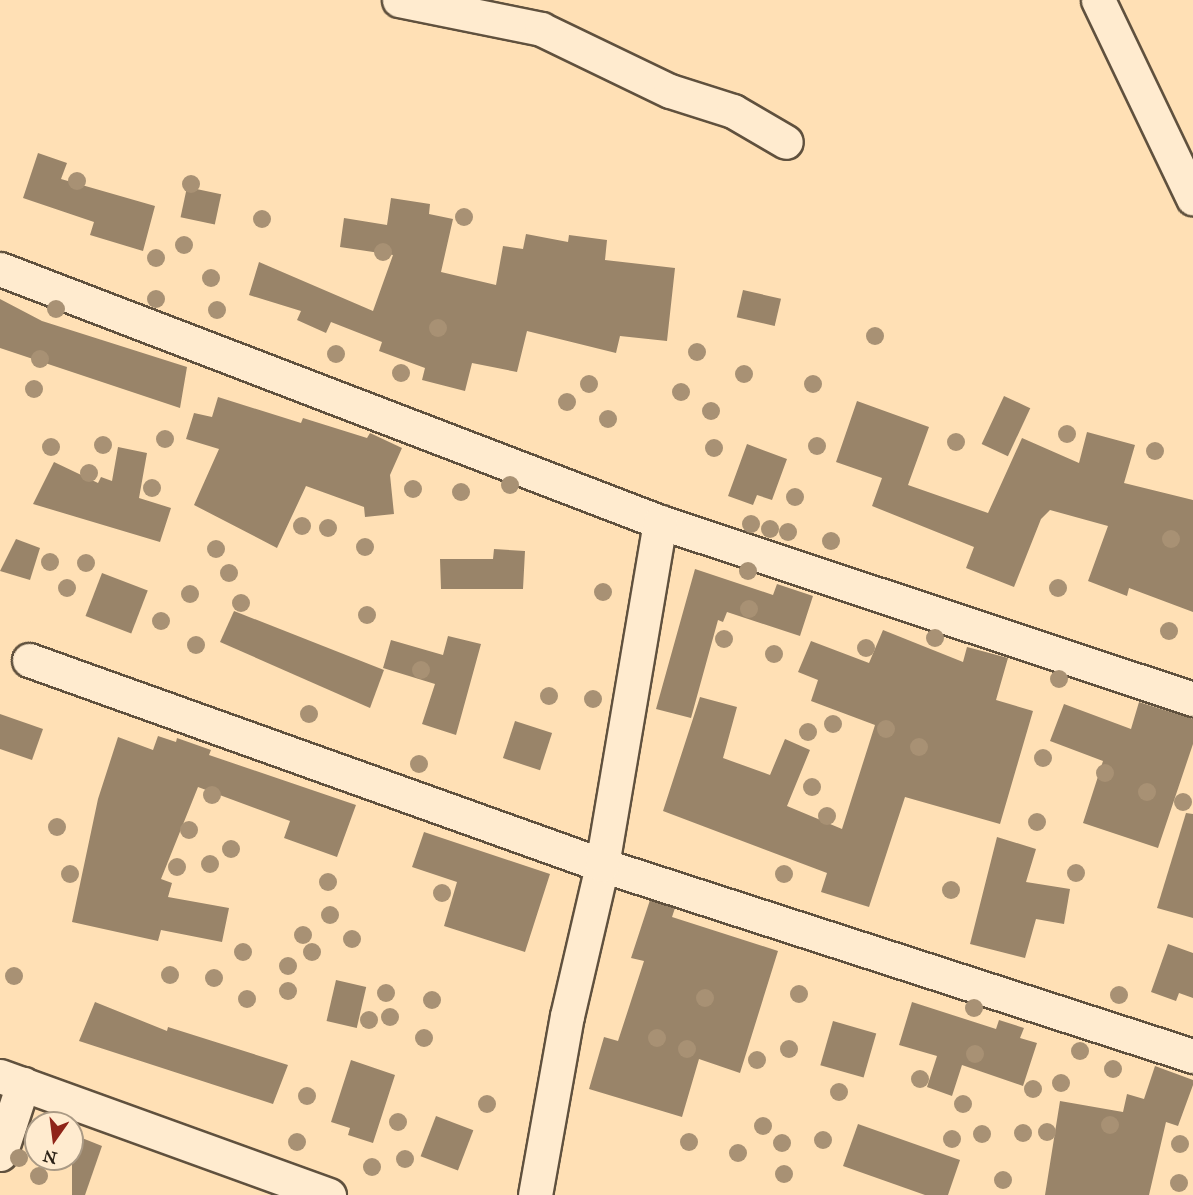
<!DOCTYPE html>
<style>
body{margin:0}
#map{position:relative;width:1193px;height:1195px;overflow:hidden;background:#ffe0b5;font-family:"IM FELL Great Primer",serif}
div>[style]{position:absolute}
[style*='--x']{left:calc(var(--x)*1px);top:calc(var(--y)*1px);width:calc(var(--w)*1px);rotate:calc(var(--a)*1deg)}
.building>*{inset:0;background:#998469;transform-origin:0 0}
.roads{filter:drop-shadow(2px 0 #60513e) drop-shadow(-2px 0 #60513e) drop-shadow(0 2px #60513e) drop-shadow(0 -2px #60513e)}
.minor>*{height:33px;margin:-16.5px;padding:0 16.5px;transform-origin:16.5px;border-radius:16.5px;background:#ffebcf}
.trees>*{width:18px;height:18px;margin:-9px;border-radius:50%;background:#a89174}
span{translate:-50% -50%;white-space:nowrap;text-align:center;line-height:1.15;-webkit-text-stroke:4.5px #ffebcf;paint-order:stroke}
.north{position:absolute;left:24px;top:1111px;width:60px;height:60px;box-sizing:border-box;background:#ffebcf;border:2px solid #aa9a85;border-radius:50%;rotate:194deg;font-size:16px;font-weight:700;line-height:24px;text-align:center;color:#2b2116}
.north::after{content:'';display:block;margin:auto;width:21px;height:27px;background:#8f2418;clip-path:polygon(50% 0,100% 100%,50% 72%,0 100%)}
</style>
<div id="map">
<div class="building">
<i style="clip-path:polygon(38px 153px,67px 163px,61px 179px,155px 206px,143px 251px,90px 235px,94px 222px,23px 198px)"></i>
<i style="left:187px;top:187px;width:35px;height:31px;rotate:12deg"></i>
<i style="clip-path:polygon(391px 198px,430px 204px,429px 214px,453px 219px,441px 272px,496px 285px,503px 246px,523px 249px,526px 234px,568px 242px,569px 235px,607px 240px,605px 260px,675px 268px,667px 341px,620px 336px,616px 353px,527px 331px,517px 372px,472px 363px,465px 391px,422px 380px,425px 368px,379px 351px,382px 342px,331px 322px,326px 333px,297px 320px,301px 311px,249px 295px,259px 262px,373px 311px,393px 255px,340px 247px,344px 218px,387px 225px)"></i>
<i style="left:743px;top:290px;width:39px;height:28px;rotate:13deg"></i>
<i style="clip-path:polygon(0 299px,42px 321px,187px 367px,180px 408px,0 348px)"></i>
<i style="left:1004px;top:396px;width:29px;height:53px;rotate:25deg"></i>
<i style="clip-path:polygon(218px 397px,301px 423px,303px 418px,367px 438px,370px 433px,402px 448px,390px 475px,394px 514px,365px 517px,364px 507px,306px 486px,277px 548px,194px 505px,219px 449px,186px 439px,194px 413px,212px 417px)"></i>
<i style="clip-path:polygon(857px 401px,929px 427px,908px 485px,988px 513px,1022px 438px,1079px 463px,1087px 432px,1135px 445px,1124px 483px,1193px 500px,1193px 612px,1129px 588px,1127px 596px,1088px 581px,1108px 526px,1050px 510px,1041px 519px,1014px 587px,966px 568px,974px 547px,872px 506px,882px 478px,836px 462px)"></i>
<i style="clip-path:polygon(747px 444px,787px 459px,772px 500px,757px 495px,753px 505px,728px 496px)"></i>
<i style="clip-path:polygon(118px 447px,147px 453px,139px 498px,171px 508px,160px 542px,33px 504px,54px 462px,98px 483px,101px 477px,112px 481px)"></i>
<i style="clip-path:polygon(16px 539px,40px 548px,30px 580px,0 571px)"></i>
<i style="clip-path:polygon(494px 549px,525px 551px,523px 589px,441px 589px,440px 559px,493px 559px)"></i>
<i style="clip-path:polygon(695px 569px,773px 595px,777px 584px,813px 596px,800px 636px,727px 612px,723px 622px,718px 620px,691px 718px,656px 709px)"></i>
<i style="left:102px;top:573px;width:49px;height:46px;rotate:21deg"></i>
<i style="clip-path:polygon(234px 611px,384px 670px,370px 708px,220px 642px)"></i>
<i style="clip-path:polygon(883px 630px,963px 662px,967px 647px,1008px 658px,996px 700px,1033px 711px,1000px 824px,905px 797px,869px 907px,821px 892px,827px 873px,663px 811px,700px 697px,737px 707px,723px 758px,770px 775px,785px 739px,810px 750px,787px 806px,842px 829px,875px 725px,811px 701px,818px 680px,798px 672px,811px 641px,869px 663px)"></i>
<i style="clip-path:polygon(448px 636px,481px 644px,456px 735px,422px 724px,435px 684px,383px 668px,391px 640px,443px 655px)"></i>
<i style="clip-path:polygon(1139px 702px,1193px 719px,1193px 744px,1158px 848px,1083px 823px,1103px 761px,1050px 741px,1064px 704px,1131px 729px)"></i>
<i style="clip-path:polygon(0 714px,43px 729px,32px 760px,0 749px)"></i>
<i style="left:515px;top:721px;width:39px;height:39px;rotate:18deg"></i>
<i style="clip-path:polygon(158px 736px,176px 742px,177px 738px,211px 750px,209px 755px,356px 805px,337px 857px,284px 838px,290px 821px,198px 787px,161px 879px,172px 883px,168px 897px,229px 908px,222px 942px,161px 930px,158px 941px,72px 922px,98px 799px,118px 737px,153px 750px)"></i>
<i style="clip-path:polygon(1186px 813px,1193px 814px,1193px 918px,1157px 908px)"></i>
<i style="clip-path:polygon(424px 832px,550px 874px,525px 952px,444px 926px,457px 882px,412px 867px)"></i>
<i style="clip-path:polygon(997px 837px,1036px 849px,1026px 882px,1070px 889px,1064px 924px,1036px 919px,1025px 958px,970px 944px)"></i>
<i style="clip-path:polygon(650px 900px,675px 908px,672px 917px,778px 951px,740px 1073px,699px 1059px,682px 1117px,589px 1089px,604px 1037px,618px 1041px,644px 961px,631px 958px)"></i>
<i style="clip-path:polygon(1168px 944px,1193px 953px,1193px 998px,1179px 993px,1176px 1001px,1151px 992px)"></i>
<i style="left:336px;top:980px;width:31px;height:42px;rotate:13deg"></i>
<i style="clip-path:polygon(95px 1002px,167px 1031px,168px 1027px,288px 1065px,273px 1104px,79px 1041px)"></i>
<i style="clip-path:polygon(912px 1002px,996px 1029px,999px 1020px,1024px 1028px,1020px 1038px,1037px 1043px,1023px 1086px,962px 1065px,952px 1096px,927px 1087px,937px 1056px,899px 1045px)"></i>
<i style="left:833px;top:1021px;width:45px;height:46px;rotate:16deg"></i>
<i style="clip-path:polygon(351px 1060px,395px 1075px,373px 1143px,348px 1135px,350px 1128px,331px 1122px)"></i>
<i style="clip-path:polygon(1155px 1066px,1193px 1080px,1193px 1085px,1178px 1126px,1166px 1122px,1149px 1195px,1045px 1195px,1060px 1101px,1123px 1112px,1127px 1094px,1144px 1099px)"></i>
<i style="left:436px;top:1116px;width:40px;height:43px;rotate:21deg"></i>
<i style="clip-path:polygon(858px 1124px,960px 1160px,948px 1195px,925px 1195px,843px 1166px)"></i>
<i style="clip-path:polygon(72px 1134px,102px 1146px,85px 1195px,72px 1195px)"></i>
</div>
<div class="roads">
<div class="minor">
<i style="--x:399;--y:0;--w:145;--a:11.5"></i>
<i style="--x:541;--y:29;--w:143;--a:25.7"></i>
<i style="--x:670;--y:91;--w:66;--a:17.6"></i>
<i style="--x:733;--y:111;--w:61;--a:30.3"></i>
<i style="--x:1098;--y:0;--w:220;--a:64.4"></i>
<i style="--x:0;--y:269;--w:707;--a:20.97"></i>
<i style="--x:660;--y:522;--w:562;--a:18.37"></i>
<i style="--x:29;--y:660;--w:609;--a:19.69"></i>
<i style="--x:602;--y:865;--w:621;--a:17.91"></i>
<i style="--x:0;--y:1076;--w:350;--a:19.9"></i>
<i style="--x:0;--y:1154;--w:74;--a:-71.8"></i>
<i style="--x:535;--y:1195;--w:182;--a:-79.9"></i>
<i style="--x:567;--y:1016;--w:155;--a:-76.9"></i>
<i style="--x:602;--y:865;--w:348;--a:-80.4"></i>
</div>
</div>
<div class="trees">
<i style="left:77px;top:181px"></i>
<i style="left:191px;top:184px"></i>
<i style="left:464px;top:217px"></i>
<i style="left:262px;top:219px"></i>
<i style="left:184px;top:245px"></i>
<i style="left:383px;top:252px"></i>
<i style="left:156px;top:258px"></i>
<i style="left:211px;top:278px"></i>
<i style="left:156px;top:299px"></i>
<i style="left:56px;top:309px"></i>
<i style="left:217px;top:310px"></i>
<i style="left:438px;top:328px"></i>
<i style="left:875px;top:336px"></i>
<i style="left:697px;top:352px"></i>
<i style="left:336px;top:354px"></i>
<i style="left:40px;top:359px"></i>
<i style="left:401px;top:373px"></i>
<i style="left:744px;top:374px"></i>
<i style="left:589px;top:384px"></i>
<i style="left:813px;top:384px"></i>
<i style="left:34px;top:389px"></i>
<i style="left:681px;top:392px"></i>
<i style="left:567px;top:402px"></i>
<i style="left:711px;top:411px"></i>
<i style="left:608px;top:419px"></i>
<i style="left:1067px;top:434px"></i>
<i style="left:165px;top:439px"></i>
<i style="left:956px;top:442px"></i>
<i style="left:103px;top:445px"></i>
<i style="left:817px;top:446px"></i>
<i style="left:51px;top:447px"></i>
<i style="left:714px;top:448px"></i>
<i style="left:1155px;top:451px"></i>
<i style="left:89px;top:473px"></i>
<i style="left:510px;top:485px"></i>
<i style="left:152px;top:488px"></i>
<i style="left:413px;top:489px"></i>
<i style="left:461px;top:492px"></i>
<i style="left:795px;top:497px"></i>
<i style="left:751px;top:524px"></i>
<i style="left:302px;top:526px"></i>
<i style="left:328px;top:528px"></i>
<i style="left:770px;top:529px"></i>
<i style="left:788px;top:532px"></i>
<i style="left:1171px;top:539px"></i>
<i style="left:831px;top:541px"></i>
<i style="left:365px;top:547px"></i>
<i style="left:216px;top:549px"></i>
<i style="left:50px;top:562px"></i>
<i style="left:86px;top:563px"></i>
<i style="left:748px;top:571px"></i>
<i style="left:229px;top:573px"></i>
<i style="left:67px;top:588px"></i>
<i style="left:1058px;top:588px"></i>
<i style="left:603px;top:592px"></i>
<i style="left:190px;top:594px"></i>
<i style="left:241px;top:603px"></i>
<i style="left:749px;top:609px"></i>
<i style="left:367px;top:615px"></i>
<i style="left:161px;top:621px"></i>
<i style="left:1169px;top:631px"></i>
<i style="left:935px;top:638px"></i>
<i style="left:724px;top:639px"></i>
<i style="left:196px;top:645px"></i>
<i style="left:866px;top:648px"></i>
<i style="left:774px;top:654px"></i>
<i style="left:421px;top:670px"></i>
<i style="left:1059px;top:679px"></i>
<i style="left:549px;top:696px"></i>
<i style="left:593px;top:699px"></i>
<i style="left:309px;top:714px"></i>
<i style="left:833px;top:724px"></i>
<i style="left:886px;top:729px"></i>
<i style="left:808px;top:732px"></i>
<i style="left:919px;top:747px"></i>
<i style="left:1043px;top:758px"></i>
<i style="left:419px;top:764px"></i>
<i style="left:1105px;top:773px"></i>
<i style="left:812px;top:787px"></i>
<i style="left:1147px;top:792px"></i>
<i style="left:212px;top:795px"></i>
<i style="left:1183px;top:802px"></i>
<i style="left:827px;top:816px"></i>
<i style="left:1037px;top:822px"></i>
<i style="left:57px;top:827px"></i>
<i style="left:189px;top:830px"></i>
<i style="left:231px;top:849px"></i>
<i style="left:210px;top:864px"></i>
<i style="left:177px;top:867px"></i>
<i style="left:1076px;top:873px"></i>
<i style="left:70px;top:874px"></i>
<i style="left:784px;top:874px"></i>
<i style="left:328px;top:882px"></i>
<i style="left:951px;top:890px"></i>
<i style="left:442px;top:893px"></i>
<i style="left:330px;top:915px"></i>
<i style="left:303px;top:935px"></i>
<i style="left:352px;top:939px"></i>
<i style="left:243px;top:952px"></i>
<i style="left:312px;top:952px"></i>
<i style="left:288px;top:966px"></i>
<i style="left:170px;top:975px"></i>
<i style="left:14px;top:976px"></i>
<i style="left:214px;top:978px"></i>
<i style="left:288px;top:991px"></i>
<i style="left:386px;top:993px"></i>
<i style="left:799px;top:994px"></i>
<i style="left:1119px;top:995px"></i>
<i style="left:705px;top:998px"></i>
<i style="left:247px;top:999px"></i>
<i style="left:432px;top:1000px"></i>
<i style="left:974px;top:1008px"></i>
<i style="left:390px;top:1017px"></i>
<i style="left:369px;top:1020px"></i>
<i style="left:424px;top:1038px"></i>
<i style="left:657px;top:1038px"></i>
<i style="left:687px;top:1049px"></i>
<i style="left:789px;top:1049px"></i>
<i style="left:1080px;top:1051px"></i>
<i style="left:975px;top:1054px"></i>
<i style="left:757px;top:1060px"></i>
<i style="left:1113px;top:1069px"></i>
<i style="left:920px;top:1079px"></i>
<i style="left:1061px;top:1083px"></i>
<i style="left:1033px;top:1089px"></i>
<i style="left:839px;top:1092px"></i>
<i style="left:307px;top:1096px"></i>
<i style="left:487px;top:1104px"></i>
<i style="left:963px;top:1104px"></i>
<i style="left:398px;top:1122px"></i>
<i style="left:1110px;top:1125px"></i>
<i style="left:763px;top:1126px"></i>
<i style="left:1047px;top:1132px"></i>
<i style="left:1023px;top:1133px"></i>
<i style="left:982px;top:1134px"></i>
<i style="left:952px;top:1139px"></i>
<i style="left:823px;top:1140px"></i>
<i style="left:297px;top:1142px"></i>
<i style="left:689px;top:1142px"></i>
<i style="left:782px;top:1143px"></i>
<i style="left:1180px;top:1144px"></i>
<i style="left:738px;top:1153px"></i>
<i style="left:19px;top:1158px"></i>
<i style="left:405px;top:1159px"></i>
<i style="left:372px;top:1167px"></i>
<i style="left:784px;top:1174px"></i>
<i style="left:39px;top:1176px"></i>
<i style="left:1003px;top:1180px"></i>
<i style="left:1179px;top:1183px"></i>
</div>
<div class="north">N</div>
</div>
